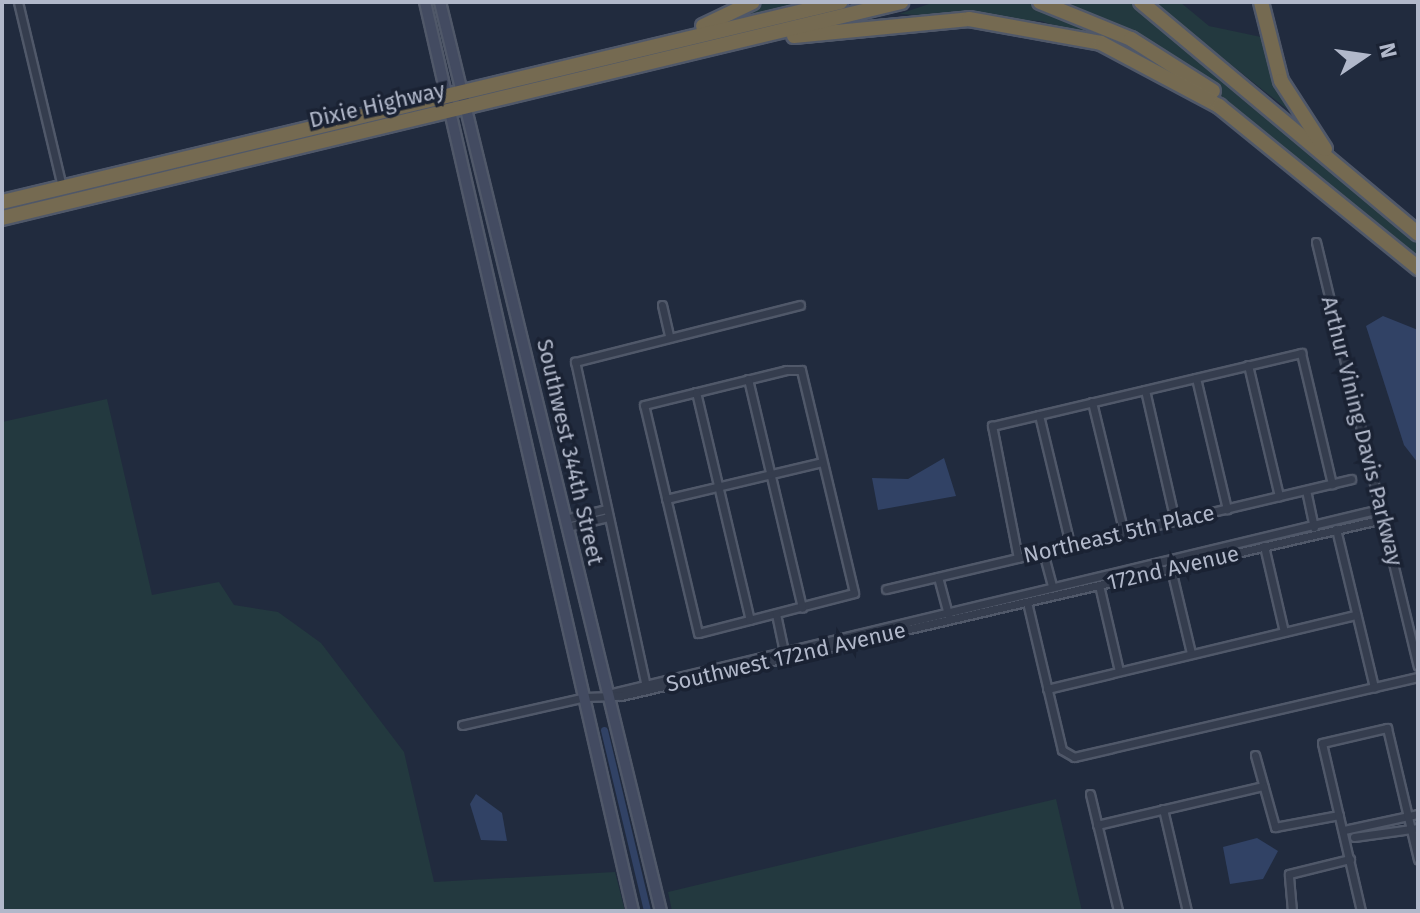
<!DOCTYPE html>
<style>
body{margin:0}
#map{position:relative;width:1420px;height:913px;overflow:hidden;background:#212b3e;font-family:"Fira Sans",sans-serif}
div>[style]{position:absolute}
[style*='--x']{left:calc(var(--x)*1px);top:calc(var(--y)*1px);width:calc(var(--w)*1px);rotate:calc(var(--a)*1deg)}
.green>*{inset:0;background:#23393f}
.water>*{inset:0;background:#314265}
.canal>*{height:7px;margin:-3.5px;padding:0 3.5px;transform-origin:3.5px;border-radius:3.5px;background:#314265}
.roads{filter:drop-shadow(2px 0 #505869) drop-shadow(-2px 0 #505869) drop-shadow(0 2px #505869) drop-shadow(0 -2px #505869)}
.street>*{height:7px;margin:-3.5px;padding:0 3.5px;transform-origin:3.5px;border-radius:3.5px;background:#353d4e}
.secondary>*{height:10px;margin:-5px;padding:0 5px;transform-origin:5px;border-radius:5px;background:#434b61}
.highway>*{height:14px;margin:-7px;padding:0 7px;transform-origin:7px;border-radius:7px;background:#756a51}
span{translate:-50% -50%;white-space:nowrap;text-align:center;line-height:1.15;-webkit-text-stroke:7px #1a2233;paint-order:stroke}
.street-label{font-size:22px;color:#b1b8ca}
.frame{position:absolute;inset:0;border:4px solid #b1b8ca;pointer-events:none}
.north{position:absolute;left:1324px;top:16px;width:80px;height:80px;-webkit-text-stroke:6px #1a2233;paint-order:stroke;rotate:77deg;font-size:22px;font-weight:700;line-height:32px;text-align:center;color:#b1b8ca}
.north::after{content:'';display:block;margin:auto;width:28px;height:36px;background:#b1b8ca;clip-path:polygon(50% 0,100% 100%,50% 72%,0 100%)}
</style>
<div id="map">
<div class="green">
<i style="clip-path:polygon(758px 2px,816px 2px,732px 23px)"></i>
<i style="clip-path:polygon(935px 2px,1033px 2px,1119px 38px,1143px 55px,1041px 21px,899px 14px)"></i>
<i style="clip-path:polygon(1045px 2px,1133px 2px,1418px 243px,1418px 257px,1176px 62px)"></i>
<i style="clip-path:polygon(1152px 2px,1180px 2px,1209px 26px,1261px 37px,1297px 117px)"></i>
<i style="clip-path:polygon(107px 399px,152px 595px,219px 582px,234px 605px,278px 612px,321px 643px,404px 752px,434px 882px,615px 872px,625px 911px,2px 911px,2px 422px)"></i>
<i style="clip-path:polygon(1056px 799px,1082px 911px,672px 911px,668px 892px)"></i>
</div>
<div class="water">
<i style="clip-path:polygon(1383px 316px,1418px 330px,1418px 463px,1404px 445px,1366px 326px)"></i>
<i style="clip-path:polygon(944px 458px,956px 496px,878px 510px,872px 478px,908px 479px)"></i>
<i style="clip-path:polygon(476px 794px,502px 813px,507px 841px,481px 840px,470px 804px)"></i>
<i style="clip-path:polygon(1257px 838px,1278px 851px,1263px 879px,1230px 884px,1223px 847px)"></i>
</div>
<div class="canal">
<i style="--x:604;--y:730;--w:186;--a:76.6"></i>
</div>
<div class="roads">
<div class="street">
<i style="--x:18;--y:2;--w:190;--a:76.6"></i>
<i style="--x:1316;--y:242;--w:436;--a:76.5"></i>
<i style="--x:662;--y:305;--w:32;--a:77"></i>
<i style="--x:1248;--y:365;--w:135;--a:76.7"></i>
<i style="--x:786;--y:370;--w:15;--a:0"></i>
<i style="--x:801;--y:370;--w:229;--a:76.6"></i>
<i style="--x:854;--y:593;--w:161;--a:165.6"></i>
<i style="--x:698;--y:633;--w:234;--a:-103.3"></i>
<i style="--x:644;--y:405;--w:146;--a:-13.8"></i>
<i style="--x:1196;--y:378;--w:135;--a:76.7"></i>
<i style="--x:748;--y:379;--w:235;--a:76.7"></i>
<i style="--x:1145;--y:390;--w:134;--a:77.1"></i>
<i style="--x:696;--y:392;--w:234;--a:76.7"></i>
<i style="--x:1092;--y:402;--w:135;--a:76.3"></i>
<i style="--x:1039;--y:415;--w:133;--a:76.5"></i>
<i style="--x:1306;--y:490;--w:38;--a:78"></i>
<i style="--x:666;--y:499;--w:160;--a:-13.3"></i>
<i style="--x:565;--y:519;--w:42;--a:-13.7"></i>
<i style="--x:567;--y:527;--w:42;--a:-13.7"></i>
<i style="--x:1336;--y:529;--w:163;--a:76.5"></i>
<i style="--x:1264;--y:546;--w:88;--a:76.9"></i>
<i style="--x:1043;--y:552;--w:35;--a:75"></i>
<i style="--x:1018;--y:558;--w:135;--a:-101.1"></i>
<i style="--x:992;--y:426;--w:318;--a:-13.3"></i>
<i style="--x:1301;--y:353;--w:135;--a:76.7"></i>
<i style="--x:1170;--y:565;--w:90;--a:76.6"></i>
<i style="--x:938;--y:577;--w:38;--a:75"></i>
<i style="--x:1099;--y:585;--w:88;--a:76.9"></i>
<i style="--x:886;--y:589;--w:478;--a:-13.3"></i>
<i style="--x:1027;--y:602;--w:152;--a:76.7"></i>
<i style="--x:1062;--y:750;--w:14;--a:30"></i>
<i style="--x:1074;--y:757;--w:353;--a:-13.1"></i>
<i style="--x:776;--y:614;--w:38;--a:78"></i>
<i style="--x:645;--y:682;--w:328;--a:-102.3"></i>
<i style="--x:575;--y:362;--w:232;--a:-14.2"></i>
<i style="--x:1047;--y:689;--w:318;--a:-13.5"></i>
<i style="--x:608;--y:694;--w:794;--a:-13.48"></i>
<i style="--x:462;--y:725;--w:126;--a:-12.8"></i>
<i style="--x:585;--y:697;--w:36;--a:-2"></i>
<i style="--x:621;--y:696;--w:782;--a:-13.08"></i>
<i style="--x:1255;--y:755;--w:75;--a:74.5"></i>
<i style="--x:1275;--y:827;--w:65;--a:-10.6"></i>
<i style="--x:1090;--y:794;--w:120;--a:76.5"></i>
<i style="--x:1163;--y:809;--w:105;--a:76.8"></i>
<i style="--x:1097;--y:825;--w:171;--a:-13.2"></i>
<i style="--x:1344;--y:830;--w:76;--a:-12.2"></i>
<i style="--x:1354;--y:837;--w:65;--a:-8"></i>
<i style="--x:1292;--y:911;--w:37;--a:-95"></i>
<i style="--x:1289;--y:874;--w:63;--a:-13.8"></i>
<i style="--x:1361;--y:911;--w:172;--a:-103.1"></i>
<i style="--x:1322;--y:743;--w:67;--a:-13"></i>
<i style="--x:1387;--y:728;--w:135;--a:76.7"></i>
</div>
<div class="secondary">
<i style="--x:425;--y:2;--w:932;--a:77.11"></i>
<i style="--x:440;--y:2;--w:935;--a:76.34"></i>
</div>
<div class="highway">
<i style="--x:1040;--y:2;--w:98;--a:22.1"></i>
<i style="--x:1131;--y:39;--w:97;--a:32.4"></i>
<i style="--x:1141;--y:2;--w:361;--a:39.9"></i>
<i style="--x:1261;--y:2;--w:81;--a:75.8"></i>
<i style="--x:1281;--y:81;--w:81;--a:57.1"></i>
<i style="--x:703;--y:26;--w:55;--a:-25.6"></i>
<i style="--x:794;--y:36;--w:176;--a:-5.5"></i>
<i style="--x:969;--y:19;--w:134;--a:10.3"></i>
<i style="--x:1101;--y:43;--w:134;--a:28.1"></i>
<i style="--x:1219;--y:106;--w:257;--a:39.1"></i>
<i style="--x:2;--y:202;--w:862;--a:-13.42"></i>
<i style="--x:2;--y:218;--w:925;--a:-13.51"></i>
</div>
</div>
<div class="street-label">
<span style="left:377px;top:105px;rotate:-13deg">Dixie Highway</span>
<span style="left:1362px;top:431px;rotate:76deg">Arthur Vining Davis Parkway</span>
<span style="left:570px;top:452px;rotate:77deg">Southwest 344th Street</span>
<span style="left:1119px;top:534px;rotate:-13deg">Northeast 5th Place</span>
<span style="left:1173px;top:568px;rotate:-13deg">172nd Avenue</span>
<span style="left:786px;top:657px;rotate:-13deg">Southwest 172nd Avenue</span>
</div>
<div class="frame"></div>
<div class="north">N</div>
</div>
